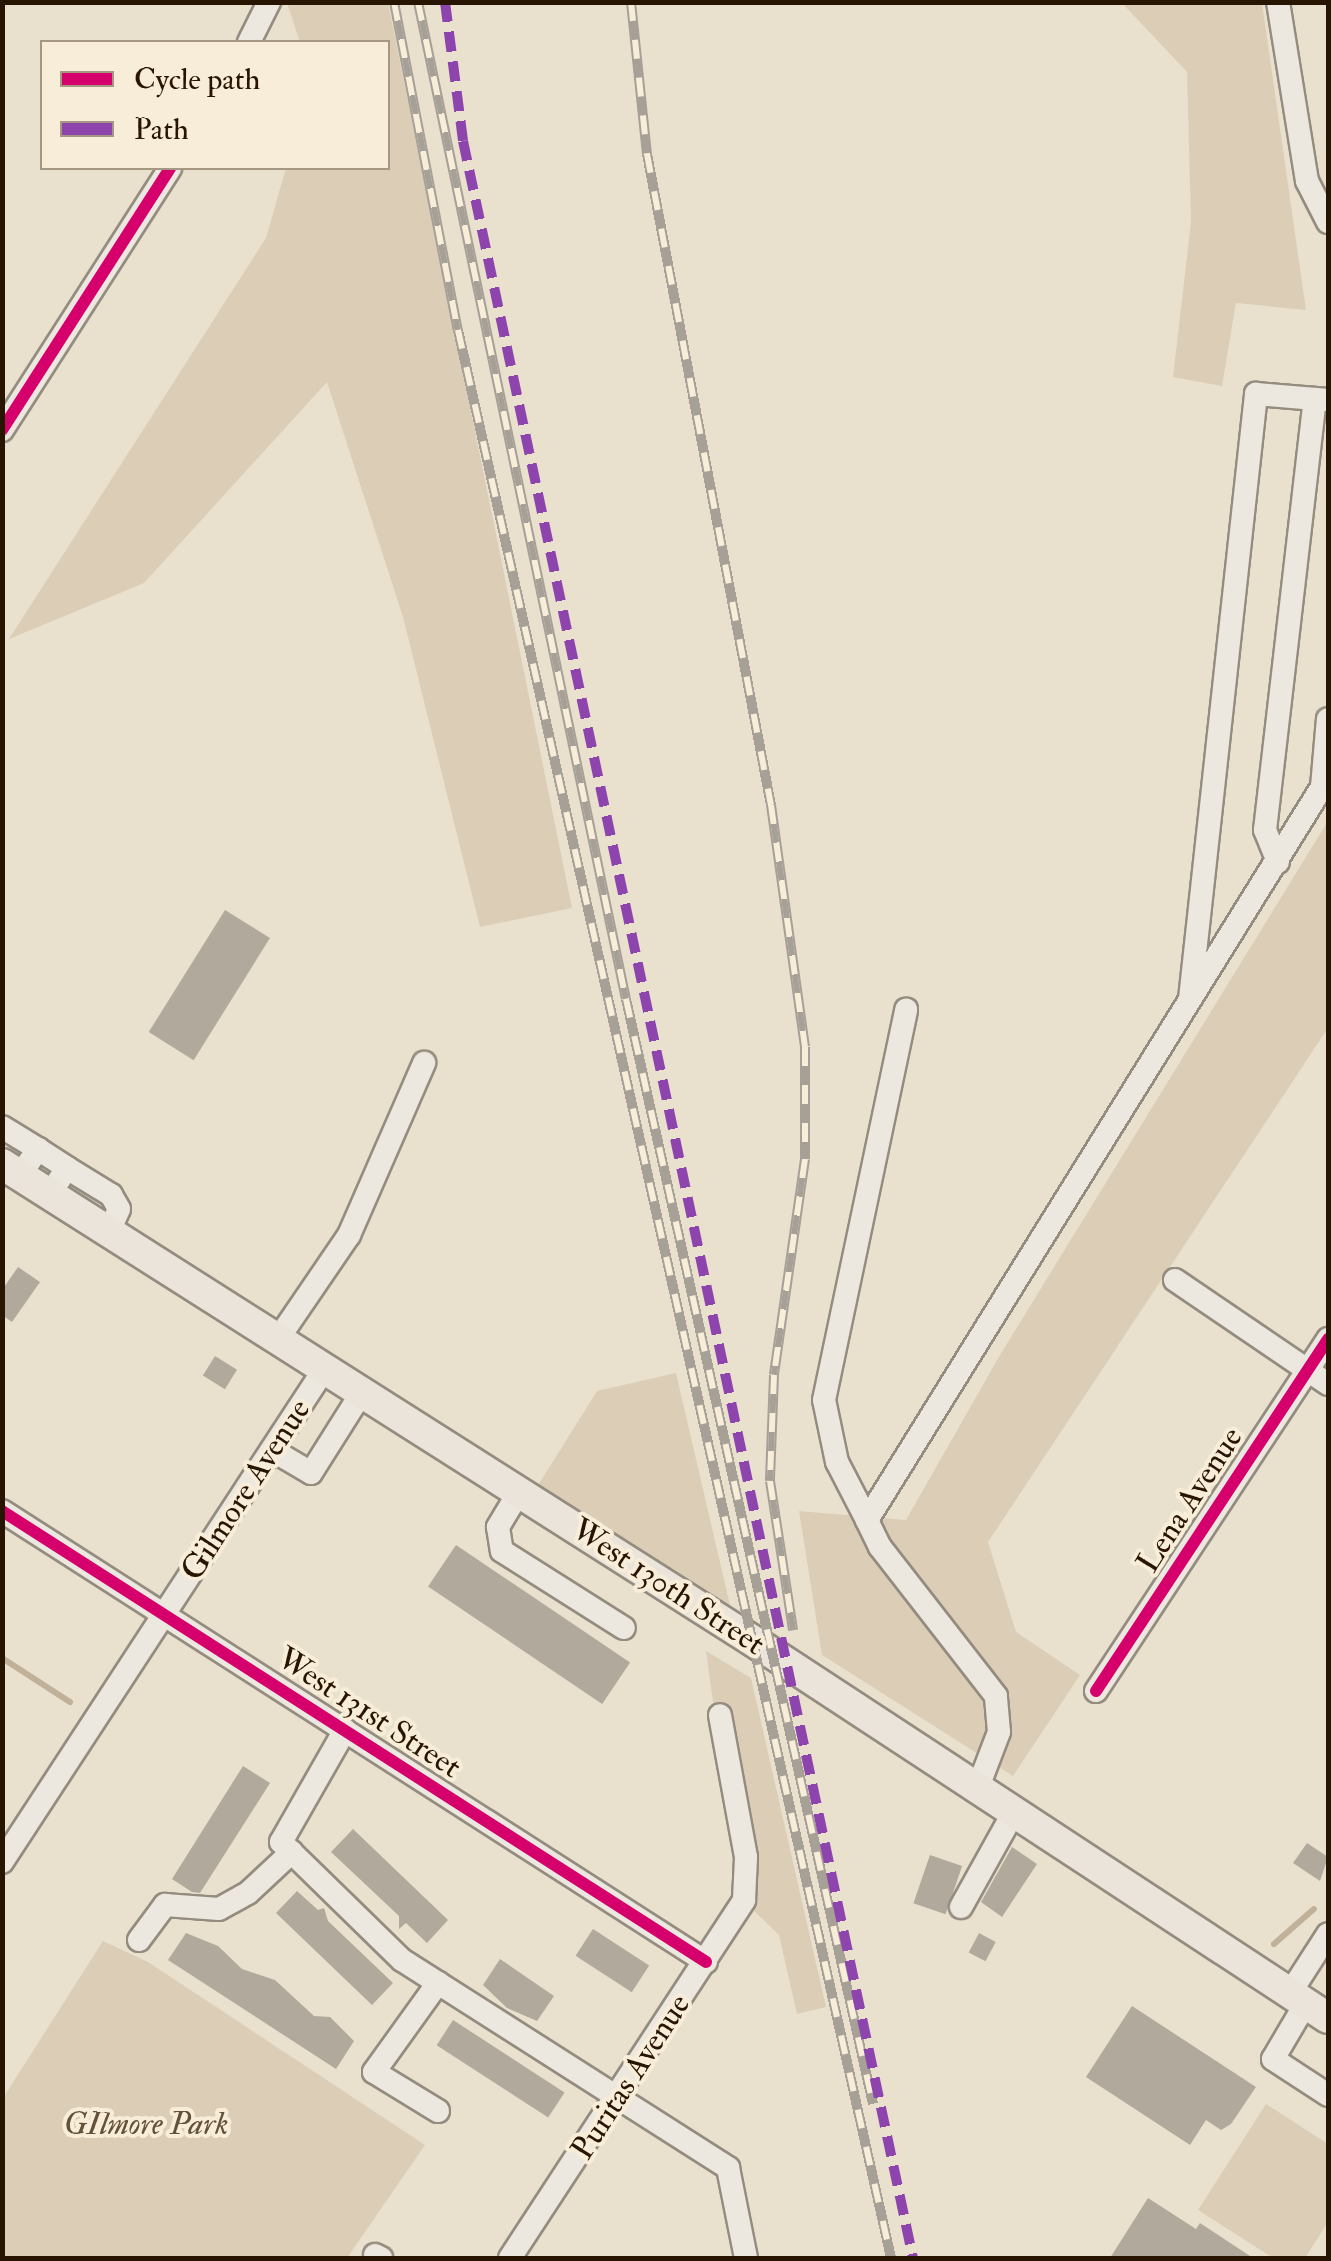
<!DOCTYPE html>
<style>
body{margin:0}
#map{position:relative;width:1331px;height:2261px;overflow:hidden;background:#e9e0ce;font-family:"IM FELL Double Pica",serif}
div>[style]{position:absolute}
[style*='--x']{left:calc(var(--x)*1px);top:calc(var(--y)*1px);width:calc(var(--w)*1px);rotate:calc(var(--a)*1deg)}
.green>*{inset:0;background:#dcceb6}
.stream>*{height:6px;margin:-3px;padding:0 3px;transform-origin:3px;border-radius:3px;background:#c0b198}
.building>*{inset:0;background:#b1aa9c;transform-origin:0 0}
.roads{filter:drop-shadow(2px 0 #948c7f) drop-shadow(-2px 0 #948c7f) drop-shadow(0 2px #948c7f) drop-shadow(0 -2px #948c7f)}
.minor>*{height:22px;margin:-11px;padding:0 11px;transform-origin:11px;border-radius:11px;background:#ede8df}
.major>*{height:30px;margin:-15px;padding:0 15px;transform-origin:15px;border-radius:15px;background:#eae4da}
.rail>*{height:10px;margin-top:-5px;transform-origin:0;background:repeating-linear-gradient(90deg,#f8edd8 0 19px,#a6a097 0 38px);box-sizing:border-box;border-block:2px solid #a6a097}
.quiet>*{height:10px;margin-top:-5px;transform-origin:0;background:repeating-linear-gradient(90deg,#8e44ad 0 20px,transparent 0 30px)}
.cycleway>*{height:12px;margin:-6px;padding:0 6px;transform-origin:6px;border-radius:6px;background:#d6006c}
span{translate:-50% -50%;white-space:nowrap;text-align:center;line-height:1.15;-webkit-text-stroke:8px #f8edd8;paint-order:stroke}
.street-label{font-size:32px;color:#281501}
.park-label{font-size:32px;color:#635139;font-style:italic}
.frame{position:absolute;inset:0;border:5px solid #281501;pointer-events:none}
.legend{position:absolute;left:40px;top:40px;width:350px;height:130px;box-sizing:border-box;background:#f8edd8;border:2px solid #a59782;margin:0;padding:12px 18px;list-style:none;font-size:30px;color:#281501}
.legend li{display:flex;align-items:center;gap:20px;height:50px}
.legend b{width:50px;border:2px solid #a59782}
</style>
<div id="map">
<div class="green">
<i style="clip-path:polygon(287px 3px,388px 3px,572px 908px,480px 927px,403px 617px,327px 382px,144px 583px,9px 639px,266px 238px,286px 168px,388px 168px,388px 42px,300px 42px)"></i>
<i style="clip-path:polygon(1122px 3px,1262px 3px,1306px 310px,1236px 303px,1222px 386px,1173px 377px,1191px 222px,1187px 72px)"></i>
<i style="clip-path:polygon(1328px 821px,1328px 1028px,988px 1542px,1016px 1632px,1080px 1675px,1013px 1776px,822px 1655px,799px 1511px,906px 1520px,1000px 1355px)"></i>
<i style="clip-path:polygon(676px 1373px,733px 1618px,535px 1490px,597px 1391px)"></i>
<i style="clip-path:polygon(706px 1651px,751px 1678px,826px 2007px,797px 2014px,779px 1935px,740px 1897px)"></i>
<i style="clip-path:polygon(103px 1941px,148px 1962px,425px 2145px,347px 2258px,3px 2258px,3px 2098px)"></i>
<i style="clip-path:polygon(1266px 2104px,1328px 2144px,1328px 2222px,1305px 2258px,1273px 2258px,1198px 2210px)"></i>
</div>
<div class="stream">
<i style="--x:2;--y:1658;--w:81;--a:32.9"></i>
<i style="--x:1274;--y:1944;--w:53;--a:-41.2"></i>
</div>
<div class="building">
<i style="left:225px;top:910px;width:53px;height:144px;rotate:32deg"></i>
<i style="clip-path:polygon(18px 1267px,40px 1282px,12px 1322px,2px 1315px,2px 1290px)"></i>
<i style="left:215px;top:1356px;width:26px;height:23px;rotate:32deg"></i>
<i style="left:456px;top:1545px;width:210px;height:50px;rotate:34deg"></i>
<i style="clip-path:polygon(243px 1766px,270px 1783px,200px 1893px,192px 1892px,172px 1879px)"></i>
<i style="clip-path:polygon(353px 1829px,448px 1920px,427px 1943px,406px 1923px,399px 1929px,399px 1916px,331px 1852px)"></i>
<i style="clip-path:polygon(1307px 1843px,1328px 1857px,1320px 1881px,1293px 1863px)"></i>
<i style="clip-path:polygon(1012px 1847px,1037px 1864px,1002px 1917px,981px 1902px)"></i>
<i style="left:930px;top:1855px;width:34px;height:51px;rotate:19deg"></i>
<i style="clip-path:polygon(297px 1891px,318px 1910px,324px 1908px,328px 1921px,393px 1983px,372px 2005px,276px 1913px)"></i>
<i style="left:593px;top:1929px;width:67px;height:32px;rotate:33deg"></i>
<i style="clip-path:polygon(186px 1933px,218px 1946px,242px 1969px,275px 1980px,314px 2016px,330px 2017px,354px 2041px,336px 2069px,168px 1960px)"></i>
<i style="left:979px;top:1933px;width:19px;height:22px;rotate:28deg"></i>
<i style="clip-path:polygon(500px 1959px,554px 1996px,537px 2021px,507px 2008px,483px 1985px)"></i>
<i style="clip-path:polygon(1132px 2006px,1256px 2087px,1231px 2124px,1221px 2130px,1206px 2120px,1190px 2145px,1086px 2077px)"></i>
<i style="left:453px;top:2020px;width:133px;height:30px;rotate:33deg"></i>
<i style="clip-path:polygon(1148px 2198px,1196px 2229px,1200px 2223px,1253px 2258px,1110px 2258px)"></i>
</div>
<div class="roads">
<div class="minor">
<i style="--x:1278;--y:2;--w:181;--a:80.8"></i>
<i style="--x:1307;--y:181;--w:46;--a:62.9"></i>
<i style="--x:249;--y:42;--w:45;--a:-63.4"></i>
<i style="--x:2;--y:430;--w:311;--a:-57.3"></i>
<i style="--x:1278;--y:862;--w:35;--a:-112"></i>
<i style="--x:1265;--y:830;--w:434;--a:-83.4"></i>
<i style="--x:1190;--y:999;--w:609;--a:-83.77"></i>
<i style="--x:1256;--y:394;--w:72;--a:4.8"></i>
<i style="--x:2;--y:1127;--w:42;--a:31.4"></i>
<i style="--x:20;--y:1175;--w:32;--a:-55"></i>
<i style="--x:38;--y:1149;--w:35;--a:33"></i>
<i style="--x:50;--y:1194;--w:31;--a:-57"></i>
<i style="--x:67;--y:1168;--w:52;--a:31.5"></i>
<i style="--x:111;--y:1195;--w:16;--a:60"></i>
<i style="--x:119;--y:1209;--w:24;--a:114"></i>
<i style="--x:1175;--y:1280;--w:185;--a:34.2"></i>
<i style="--x:278;--y:1339;--w:126;--a:-55.7"></i>
<i style="--x:349;--y:1235;--w:188;--a:-66.4"></i>
<i style="--x:272;--y:1450;--w:45;--a:30.5"></i>
<i style="--x:311;--y:1473;--w:96;--a:-57.8"></i>
<i style="--x:519;--y:1492;--w:41;--a:121"></i>
<i style="--x:498;--y:1527;--w:24;--a:81"></i>
<i style="--x:502;--y:1551;--w:144;--a:32.3"></i>
<i style="--x:2;--y:1511;--w:836;--a:32.64"></i>
<i style="--x:867;--y:1520;--w:65;--a:-117.3"></i>
<i style="--x:837;--y:1462;--w:63;--a:-101.8"></i>
<i style="--x:824;--y:1400;--w:399;--a:-78.1"></i>
<i style="--x:1096;--y:1691;--w:422;--a:-56.6"></i>
<i style="--x:345;--y:1730;--w:129;--a:119.7"></i>
<i style="--x:281;--y:1842;--w:169;--a:44.3"></i>
<i style="--x:402;--y:1960;--w:387;--a:32.5"></i>
<i style="--x:728;--y:2168;--w:92;--a:78.7"></i>
<i style="--x:978;--y:1787;--w:59;--a:-69.1"></i>
<i style="--x:999;--y:1732;--w:36;--a:-95"></i>
<i style="--x:996;--y:1696;--w:189;--a:-127.9"></i>
<i style="--x:880;--y:1547;--w:30;--a:-116"></i>
<i style="--x:867;--y:1520;--w:863;--a:-58.17"></i>
<i style="--x:1322;--y:787;--w:68;--a:-85"></i>
<i style="--x:2;--y:1862;--w:590;--a:-56.82"></i>
<i style="--x:961;--y:1907;--w:111;--a:-60.9"></i>
<i style="--x:139;--y:1940;--w:44;--a:-53.4"></i>
<i style="--x:165;--y:1905;--w:54;--a:4.2"></i>
<i style="--x:219;--y:1909;--w:33;--a:-29"></i>
<i style="--x:248;--y:1893;--w:60;--a:-43"></i>
<i style="--x:1290;--y:1993;--w:70;--a:-57.2"></i>
<i style="--x:1306;--y:2003;--w:65;--a:120.5"></i>
<i style="--x:1273;--y:2059;--w:66;--a:33.2"></i>
<i style="--x:438;--y:2111;--w:75;--a:-148.6"></i>
<i style="--x:374;--y:2072;--w:110;--a:-54.3"></i>
<i style="--x:375;--y:2255;--w:7;--a:27"></i>
<i style="--x:510;--y:2258;--w:428;--a:-56.8"></i>
<i style="--x:744;--y:1900;--w:43;--a:-87.3"></i>
<i style="--x:746;--y:1857;--w:144;--a:-100.4"></i>
</div>
<div class="major">
<i style="--x:2;--y:1164;--w:899;--a:32.42"></i>
<i style="--x:761;--y:1646;--w:678;--a:33.27"></i>
</div>
</div>
<div class="rail">
<i style="--x:394;--y:2;--w:334;--a:79"></i>
<i style="--x:458;--y:330;--w:1976;--a:77.34"></i>
<i style="--x:418;--y:2;--w:1018;--a:78.22"></i>
<i style="--x:626;--y:999;--w:1132;--a:77.4"></i>
<i style="--x:631;--y:2;--w:153;--a:84"></i>
<i style="--x:647;--y:154;--w:663;--a:79.22"></i>
<i style="--x:771;--y:805;--w:244;--a:82"></i>
<i style="--x:805;--y:1047;--w:112;--a:90"></i>
<i style="--x:805;--y:1159;--w:218;--a:98.2"></i>
<i style="--x:774;--y:1375;--w:106;--a:92.2"></i>
<i style="--x:770;--y:1481;--w:151;--a:81.2"></i>
</div>
<div class="quiet">
<i style="--x:445;--y:2;--w:140;--a:82.6"></i>
<i style="--x:463;--y:141;--w:2164;--a:78"></i>
</div>
<div class="cycleway">
<i style="--x:2;--y:430;--w:311;--a:-57.3"></i>
<i style="--x:2;--y:1511;--w:836;--a:32.64"></i>
<i style="--x:1096;--y:1691;--w:422;--a:-56.6"></i>
</div>
<div class="street-label">
<span style="left:246px;top:1490px;rotate:-57deg">Gilmore Avenue</span>
<span style="left:1190px;top:1500px;rotate:-57deg">Lena Avenue</span>
<span style="left:668px;top:1587px;rotate:33deg">West 130th Street</span>
<span style="left:369px;top:1713px;rotate:33deg">West 131st Street</span>
<span style="left:631px;top:2077px;rotate:-57deg">Puritas Avenue</span>
</div>
<div class="park-label">
<span style="left:146px;top:2124px">GIlmore Park</span>
</div>
<div class="frame"></div>
<ul class="legend">
<li><b style="height:12px;background:#d6006c"></b>Cycle path</li>
<li><b style="height:12px;background:#8e44ad"></b>Path</li>
</ul>
</div>
